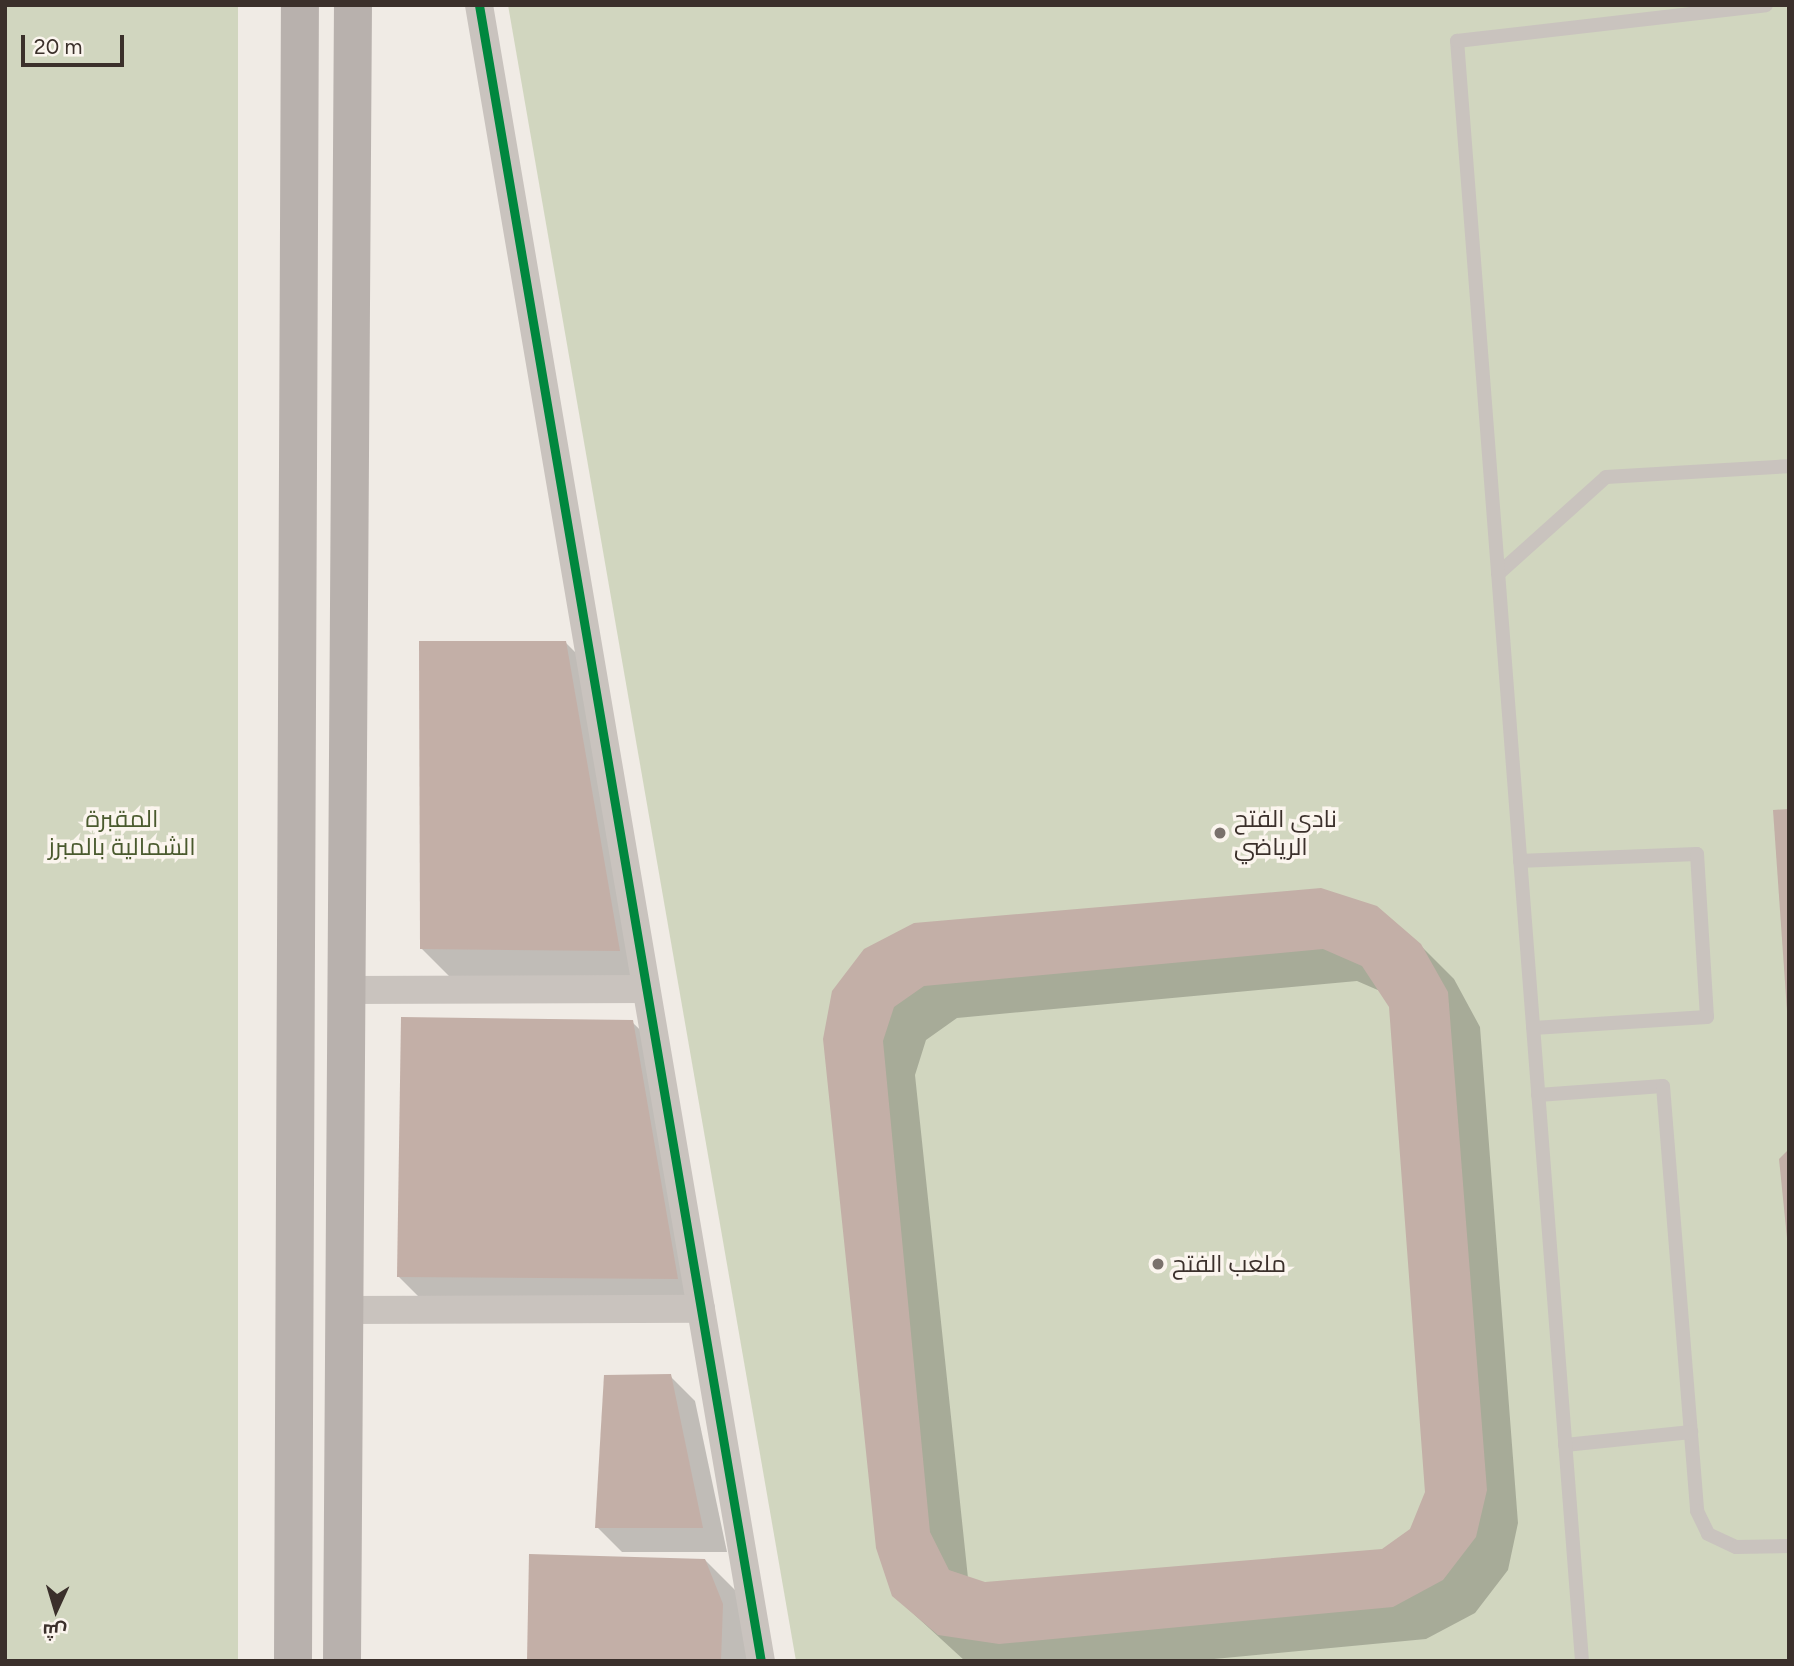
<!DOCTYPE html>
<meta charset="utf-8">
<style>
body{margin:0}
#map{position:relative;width:1794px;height:1666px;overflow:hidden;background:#f0ebe5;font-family:Figtree,Cairo,sans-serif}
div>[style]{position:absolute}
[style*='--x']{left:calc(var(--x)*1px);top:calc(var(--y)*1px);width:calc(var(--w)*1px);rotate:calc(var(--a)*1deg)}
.green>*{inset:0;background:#d1d6bf;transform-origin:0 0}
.shadow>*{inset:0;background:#0003}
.building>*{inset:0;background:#c3afa7}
.lane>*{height:14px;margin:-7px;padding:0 7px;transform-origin:7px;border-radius:7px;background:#c9c3be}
.street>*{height:28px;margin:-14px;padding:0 14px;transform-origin:14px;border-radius:14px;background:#c9c3be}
.primary>*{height:38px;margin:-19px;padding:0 19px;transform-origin:19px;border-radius:19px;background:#b8b1ad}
.cycleway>*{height:9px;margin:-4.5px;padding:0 4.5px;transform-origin:4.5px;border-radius:4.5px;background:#00873e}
.dots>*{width:19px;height:19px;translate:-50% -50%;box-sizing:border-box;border:4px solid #fbf5ee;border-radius:50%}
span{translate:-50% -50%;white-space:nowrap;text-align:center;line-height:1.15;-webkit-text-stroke:7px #fbf5ee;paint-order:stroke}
.park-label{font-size:24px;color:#4a5a2e}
.poi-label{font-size:24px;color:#3b302b}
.left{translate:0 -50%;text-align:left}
.frame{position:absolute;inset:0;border:7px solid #3b302b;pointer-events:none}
.north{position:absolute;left:21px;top:1575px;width:70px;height:70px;-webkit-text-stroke:5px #fbf5ee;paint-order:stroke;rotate:184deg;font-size:19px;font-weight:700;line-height:28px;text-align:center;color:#3b302b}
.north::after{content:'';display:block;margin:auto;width:24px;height:32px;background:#3b302b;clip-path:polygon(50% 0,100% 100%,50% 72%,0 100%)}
.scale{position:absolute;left:21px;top:35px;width:103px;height:32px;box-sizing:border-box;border:4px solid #3b302b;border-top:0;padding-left:9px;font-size:21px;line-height:24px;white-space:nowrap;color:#3b302b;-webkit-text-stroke:5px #fbf5ee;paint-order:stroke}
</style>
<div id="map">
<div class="green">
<i style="left:5px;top:5px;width:233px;height:1656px"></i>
<i style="clip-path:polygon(508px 5px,1789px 5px,1789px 1661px,796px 1661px)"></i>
</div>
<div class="shadow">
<i style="clip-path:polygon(565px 642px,598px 675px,651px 983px,454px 981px,422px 949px)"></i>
<i style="clip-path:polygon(evenodd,1420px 945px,1454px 979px,1480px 1027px,1518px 1523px,1508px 1570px,1475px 1613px,1426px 1639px,1193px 1661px,965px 1661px,893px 1595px,865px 950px,1420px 945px,1357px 981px,1380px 991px,1390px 1007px,1427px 1492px,1412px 1530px,1382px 1550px,985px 1584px,968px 1578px,915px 1075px,926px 1040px,957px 1018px,1357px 981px)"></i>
<i style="clip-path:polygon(632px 1022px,665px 1054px,710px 1311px,431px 1309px,399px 1277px)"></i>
<i style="clip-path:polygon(670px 1376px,695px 1401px,727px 1552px,622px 1552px,597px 1527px)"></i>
<i style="clip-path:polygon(705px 1560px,738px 1593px,754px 1661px,528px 1661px)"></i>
</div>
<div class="building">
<i style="clip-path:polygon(419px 641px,566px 641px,620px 951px,420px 949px)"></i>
<i style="clip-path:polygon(1789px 809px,1789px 1011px,1787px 1011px,1773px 810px)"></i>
<i style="clip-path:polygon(evenodd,1321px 888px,1377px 906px,1421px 944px,1448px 992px,1487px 1490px,1476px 1537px,1443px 1580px,1393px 1607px,999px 1644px,938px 1635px,892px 1596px,876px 1548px,823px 1039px,832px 991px,864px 949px,914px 923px,1321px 888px,1323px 949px,1362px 966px,1389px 1007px,1425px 1492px,1410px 1529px,1382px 1549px,985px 1582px,949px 1570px,930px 1532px,883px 1041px,894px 1007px,924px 986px,1323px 949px)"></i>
<i style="clip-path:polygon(401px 1017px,633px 1020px,678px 1279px,397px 1277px)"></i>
<i style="clip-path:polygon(1789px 1149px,1789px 1238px,1787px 1238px,1779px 1159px)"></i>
<i style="clip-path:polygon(671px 1374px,703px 1528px,595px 1528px,604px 1375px)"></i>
<i style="clip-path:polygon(529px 1554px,705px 1559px,723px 1604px,721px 1661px,527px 1661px)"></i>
</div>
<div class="lane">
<i style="--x:1498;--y:574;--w:145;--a:-41.9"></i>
<i style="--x:1606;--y:477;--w:183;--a:-3.4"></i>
<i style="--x:1520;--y:861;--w:177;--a:-2.3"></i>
<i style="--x:1697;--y:854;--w:163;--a:86.5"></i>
<i style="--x:1707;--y:1017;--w:174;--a:176.4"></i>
<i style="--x:1538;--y:1095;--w:125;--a:-4.1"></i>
<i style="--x:1663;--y:1086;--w:426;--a:85.4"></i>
<i style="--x:1697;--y:1511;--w:25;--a:64"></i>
<i style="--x:1708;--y:1534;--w:31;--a:25"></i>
<i style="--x:1736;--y:1547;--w:53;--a:-1.1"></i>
<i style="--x:1565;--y:1445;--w:127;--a:-5.9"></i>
<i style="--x:1582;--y:1661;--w:1625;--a:-94.41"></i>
<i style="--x:1457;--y:41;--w:311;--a:-6.6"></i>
</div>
<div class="street">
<i style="--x:479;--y:5;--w:1680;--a:80.34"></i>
<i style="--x:346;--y:990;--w:300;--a:-0.2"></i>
<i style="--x:344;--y:1310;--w:357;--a:-0.2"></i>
</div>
<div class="primary">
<i style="--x:293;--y:1661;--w:1656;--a:-89.76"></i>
<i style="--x:342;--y:1661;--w:1656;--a:-89.62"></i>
</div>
<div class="cycleway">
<i style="--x:479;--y:5;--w:1680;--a:80.34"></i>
</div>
<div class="dots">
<i style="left:1220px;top:833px;background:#7a716c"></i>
<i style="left:1158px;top:1264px;background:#7a716c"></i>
</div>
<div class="park-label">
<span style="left:122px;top:833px">المقبرة<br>الشمالية بالمبرز</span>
</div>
<div class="poi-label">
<span class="left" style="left:1234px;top:833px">نادي الفتح<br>الرياضي</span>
<span class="left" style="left:1172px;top:1264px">ملعب الفتح</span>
</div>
<div class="frame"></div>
<div class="north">ش</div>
<div class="scale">20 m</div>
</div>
